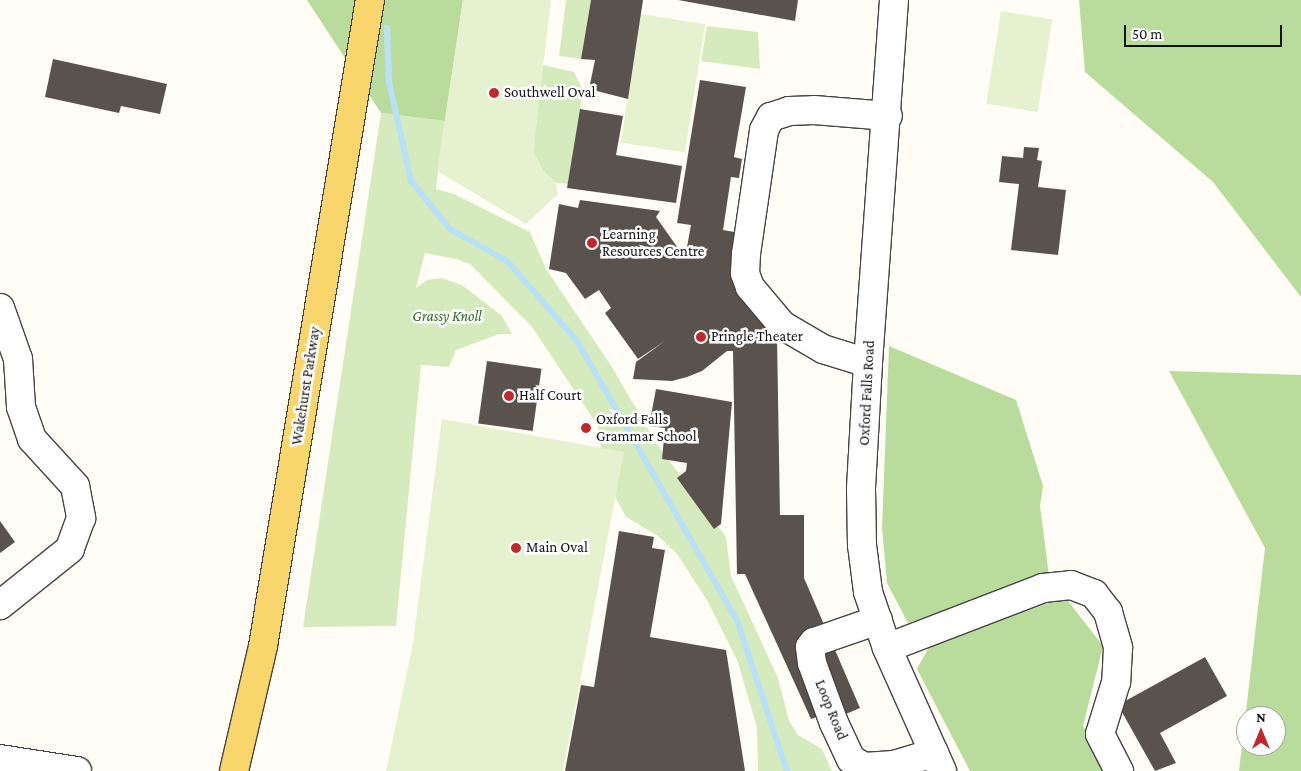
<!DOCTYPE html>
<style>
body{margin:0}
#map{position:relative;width:1301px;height:771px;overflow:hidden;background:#fffdf5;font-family:"Crimson Pro",serif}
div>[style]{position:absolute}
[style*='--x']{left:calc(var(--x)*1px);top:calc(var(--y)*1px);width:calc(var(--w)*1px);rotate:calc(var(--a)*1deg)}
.green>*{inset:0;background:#d5ebbd}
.forest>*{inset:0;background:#b9dc9c}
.pitch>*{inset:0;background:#e6f2cf;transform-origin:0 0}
.stream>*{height:6px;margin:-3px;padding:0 3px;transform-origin:3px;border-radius:3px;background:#b9e0f7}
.building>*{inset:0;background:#5a524d;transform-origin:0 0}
.roads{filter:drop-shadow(1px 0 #444) drop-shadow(-1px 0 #444) drop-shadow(0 1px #444) drop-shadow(0 -1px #444)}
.minor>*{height:28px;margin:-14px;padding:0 14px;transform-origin:14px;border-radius:14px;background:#fff}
.major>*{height:28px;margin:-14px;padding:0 14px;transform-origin:14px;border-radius:14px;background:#f9d66b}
.dots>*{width:14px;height:14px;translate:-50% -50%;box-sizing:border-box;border:2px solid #fff;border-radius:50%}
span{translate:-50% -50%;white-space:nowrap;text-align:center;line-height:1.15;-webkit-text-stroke:5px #fff;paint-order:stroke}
.poi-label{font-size:15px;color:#111}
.left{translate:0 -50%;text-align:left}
.park-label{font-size:15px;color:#2f6b1f;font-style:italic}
.street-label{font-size:15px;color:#111}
.north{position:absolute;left:1236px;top:706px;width:50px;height:50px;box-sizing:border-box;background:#fff;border:1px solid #a0a0a0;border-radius:50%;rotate:0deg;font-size:14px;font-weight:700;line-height:20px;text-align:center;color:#111}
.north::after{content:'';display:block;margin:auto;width:18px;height:22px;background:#c4262e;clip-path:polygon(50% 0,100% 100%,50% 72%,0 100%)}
.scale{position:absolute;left:1124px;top:25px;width:158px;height:22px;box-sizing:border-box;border:2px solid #111;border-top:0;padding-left:6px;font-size:15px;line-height:18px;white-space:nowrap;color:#111;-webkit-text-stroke:4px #fff;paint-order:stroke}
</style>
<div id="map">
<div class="green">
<i style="clip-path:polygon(566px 0,591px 0,581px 59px,559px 56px)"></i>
<i style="clip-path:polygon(707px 26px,758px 32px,760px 69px,701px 61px)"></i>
<i style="clip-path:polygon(543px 65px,574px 72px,583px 90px,568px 184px,556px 183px,543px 171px,533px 152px)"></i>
<i style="clip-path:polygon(381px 113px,445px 121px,436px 189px,454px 194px,530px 232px,546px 269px,612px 367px,656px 443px,726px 537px,731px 576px,778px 678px,789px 721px,798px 735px,822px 749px,832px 771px,758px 771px,757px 727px,737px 660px,707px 600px,677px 554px,658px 536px,626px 517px,605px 478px,598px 426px,532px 327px,470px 264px,456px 259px,425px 253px,416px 288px,427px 280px,441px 278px,462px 285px,502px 316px,512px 334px,499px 334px,456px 350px,449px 367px,421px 365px,396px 626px,303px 627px)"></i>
</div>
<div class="forest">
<i style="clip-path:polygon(307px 0,463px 0,445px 121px,381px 113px)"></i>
<i style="clip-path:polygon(1079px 0,1301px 0,1301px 297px,1213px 182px,1085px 72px)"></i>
<i style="clip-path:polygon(889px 346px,1016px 400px,1043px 486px,1040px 506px,1049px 576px,908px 623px,887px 583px,882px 528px)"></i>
<i style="clip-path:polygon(evenodd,1169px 371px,1301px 375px,1301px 771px,1239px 771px,1265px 548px,1169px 371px,1246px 716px,1276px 716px,1276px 746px,1246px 746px,1246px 716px)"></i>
<i style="clip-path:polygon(1065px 597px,1103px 646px,1083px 726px,1111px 771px,970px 771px,917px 669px,930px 645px)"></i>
</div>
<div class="pitch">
<i style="clip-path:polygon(463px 0,551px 0,533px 152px,543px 171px,556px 183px,558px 194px,526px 224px,437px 171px)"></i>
<i style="left:1001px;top:11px;width:52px;height:94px;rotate:9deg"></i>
<i style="left:641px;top:14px;width:65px;height:130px;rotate:9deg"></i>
<i style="clip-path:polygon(442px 419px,624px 452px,563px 771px,386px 771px,413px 643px)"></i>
</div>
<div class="stream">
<i style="--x:387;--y:28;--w:54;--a:87.9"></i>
<i style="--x:389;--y:82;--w:101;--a:77.5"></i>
<i style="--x:411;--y:181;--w:62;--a:50.9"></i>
<i style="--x:450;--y:229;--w:65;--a:29.3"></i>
<i style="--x:507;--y:261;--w:106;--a:48.8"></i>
<i style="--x:577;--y:341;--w:322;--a:60.2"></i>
<i style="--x:737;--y:620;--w:159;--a:71.7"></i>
</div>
<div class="building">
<i style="clip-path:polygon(591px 0,643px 0,628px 99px,589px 89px,595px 60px,581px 59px)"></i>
<i style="clip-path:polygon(678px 0,798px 0,795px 21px)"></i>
<i style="clip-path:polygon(53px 59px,167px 84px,160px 114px,121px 106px,119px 113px,45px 97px)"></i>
<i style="clip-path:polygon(700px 80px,746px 87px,734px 157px,742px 159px,739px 178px,731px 177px,723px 230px,740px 233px,777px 337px,780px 515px,804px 515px,804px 578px,860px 708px,825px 723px,822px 715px,811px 719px,745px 574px,737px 574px,733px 351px,727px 351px,702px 371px,687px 377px,672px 381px,633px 379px,636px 362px,665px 341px,638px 359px,605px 313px,611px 308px,599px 290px,585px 299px,566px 273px,549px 269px,559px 204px,578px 208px,580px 200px,660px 211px,656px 217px,685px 258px,691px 225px,677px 223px)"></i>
<i style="clip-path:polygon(580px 109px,623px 116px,616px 155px,682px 166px,676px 203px,567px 188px)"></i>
<i style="clip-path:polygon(1024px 147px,1039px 148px,1037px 160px,1042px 161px,1038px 187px,1066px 190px,1058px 255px,1011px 250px,1019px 184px,999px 182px,1002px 156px,1023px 158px)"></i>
<i style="left:487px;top:361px;width:55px;height:63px;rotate:8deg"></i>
<i style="clip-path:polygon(656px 389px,732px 402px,721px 524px,714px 529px,677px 478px,686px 471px,687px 463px,662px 459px,665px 428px,649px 426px)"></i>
<i style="clip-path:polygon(0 521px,15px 542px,0 553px)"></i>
<i style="clip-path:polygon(619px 531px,654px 537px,652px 548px,665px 550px,650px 637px,726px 650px,745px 771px,565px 771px,581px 685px,594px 687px)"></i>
<i style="clip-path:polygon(1205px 657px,1227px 696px,1160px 733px,1176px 763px,1155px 771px,1118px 705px)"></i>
</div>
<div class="roads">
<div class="minor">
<i style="--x:894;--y:0;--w:364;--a:94.1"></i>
<i style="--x:868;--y:363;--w:126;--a:93.2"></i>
<i style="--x:861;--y:489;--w:56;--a:89"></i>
<i style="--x:862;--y:545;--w:47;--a:82.7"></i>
<i style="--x:868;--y:592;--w:59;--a:71.3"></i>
<i style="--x:887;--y:648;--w:135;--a:65.9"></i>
<i style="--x:0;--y:308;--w:54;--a:70.6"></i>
<i style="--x:18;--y:359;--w:48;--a:86.4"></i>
<i style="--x:21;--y:407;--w:34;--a:71"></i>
<i style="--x:32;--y:439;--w:64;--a:47.5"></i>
<i style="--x:75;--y:486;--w:33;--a:79"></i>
<i style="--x:81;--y:518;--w:33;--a:110"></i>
<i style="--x:70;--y:549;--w:90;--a:141.3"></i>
<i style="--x:868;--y:363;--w:47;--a:-162.7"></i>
<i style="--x:823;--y:349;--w:48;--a:-149.7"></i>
<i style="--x:782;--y:325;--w:50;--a:-130.1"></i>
<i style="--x:750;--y:287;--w:15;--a:-110"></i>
<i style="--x:745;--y:273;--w:19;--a:-87"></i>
<i style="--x:746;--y:254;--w:125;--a:-81.7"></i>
<i style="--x:764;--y:130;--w:15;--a:-62"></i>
<i style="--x:771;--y:117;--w:19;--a:-18"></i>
<i style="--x:789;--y:111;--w:25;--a:-2"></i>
<i style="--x:814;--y:110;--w:74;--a:4.6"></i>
<i style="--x:878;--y:620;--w:68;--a:161"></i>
<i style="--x:814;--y:642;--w:6;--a:129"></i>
<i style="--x:810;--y:647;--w:16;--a:83"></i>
<i style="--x:812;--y:663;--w:64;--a:69.9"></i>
<i style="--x:834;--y:723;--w:40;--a:65"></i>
<i style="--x:851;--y:759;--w:15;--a:32"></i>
<i style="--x:864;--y:767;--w:30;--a:-4"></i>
<i style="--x:894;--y:765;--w:42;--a:-16.7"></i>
<i style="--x:887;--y:648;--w:167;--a:-21"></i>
<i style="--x:1043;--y:588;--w:28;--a:-6"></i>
<i style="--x:1071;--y:585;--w:25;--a:21"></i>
<i style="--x:1094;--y:594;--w:23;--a:52"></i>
<i style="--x:1108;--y:612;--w:37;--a:74"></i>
<i style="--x:1118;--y:648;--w:34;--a:93"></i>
<i style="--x:1116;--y:682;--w:54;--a:107.1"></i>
<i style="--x:1100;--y:734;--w:42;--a:62.8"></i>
<i style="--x:0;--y:759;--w:78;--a:8.9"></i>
</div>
<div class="major">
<i style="--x:234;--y:771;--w:128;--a:-76.9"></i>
<i style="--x:263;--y:646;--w:655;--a:-80.6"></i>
</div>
</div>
<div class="dots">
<i style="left:494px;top:93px;background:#c4262e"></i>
<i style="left:592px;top:243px;background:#c4262e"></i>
<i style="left:701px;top:337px;background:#c4262e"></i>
<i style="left:509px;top:396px;background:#c4262e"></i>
<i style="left:586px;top:428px;background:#c4262e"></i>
<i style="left:516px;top:548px;background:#c4262e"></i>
</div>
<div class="poi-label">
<span class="left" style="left:504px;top:93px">Southwell Oval</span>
<span class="left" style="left:602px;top:243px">Learning<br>Resources Centre</span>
<span class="left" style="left:711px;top:337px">Pringle Theater</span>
<span class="left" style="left:519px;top:396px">Half Court</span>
<span class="left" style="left:596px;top:428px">Oxford Falls<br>Grammar School</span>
<span class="left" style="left:526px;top:548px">Main Oval</span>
</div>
<div class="park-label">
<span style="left:447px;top:317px">Grassy Knoll</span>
</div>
<div class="street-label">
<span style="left:306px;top:386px;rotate:-81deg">Wakehurst Parkway</span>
<span style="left:867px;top:393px;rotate:-87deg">Oxford Falls Road</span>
<span style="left:831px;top:710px;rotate:68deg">Loop Road</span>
</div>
<div class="north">N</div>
<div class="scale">50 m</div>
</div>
